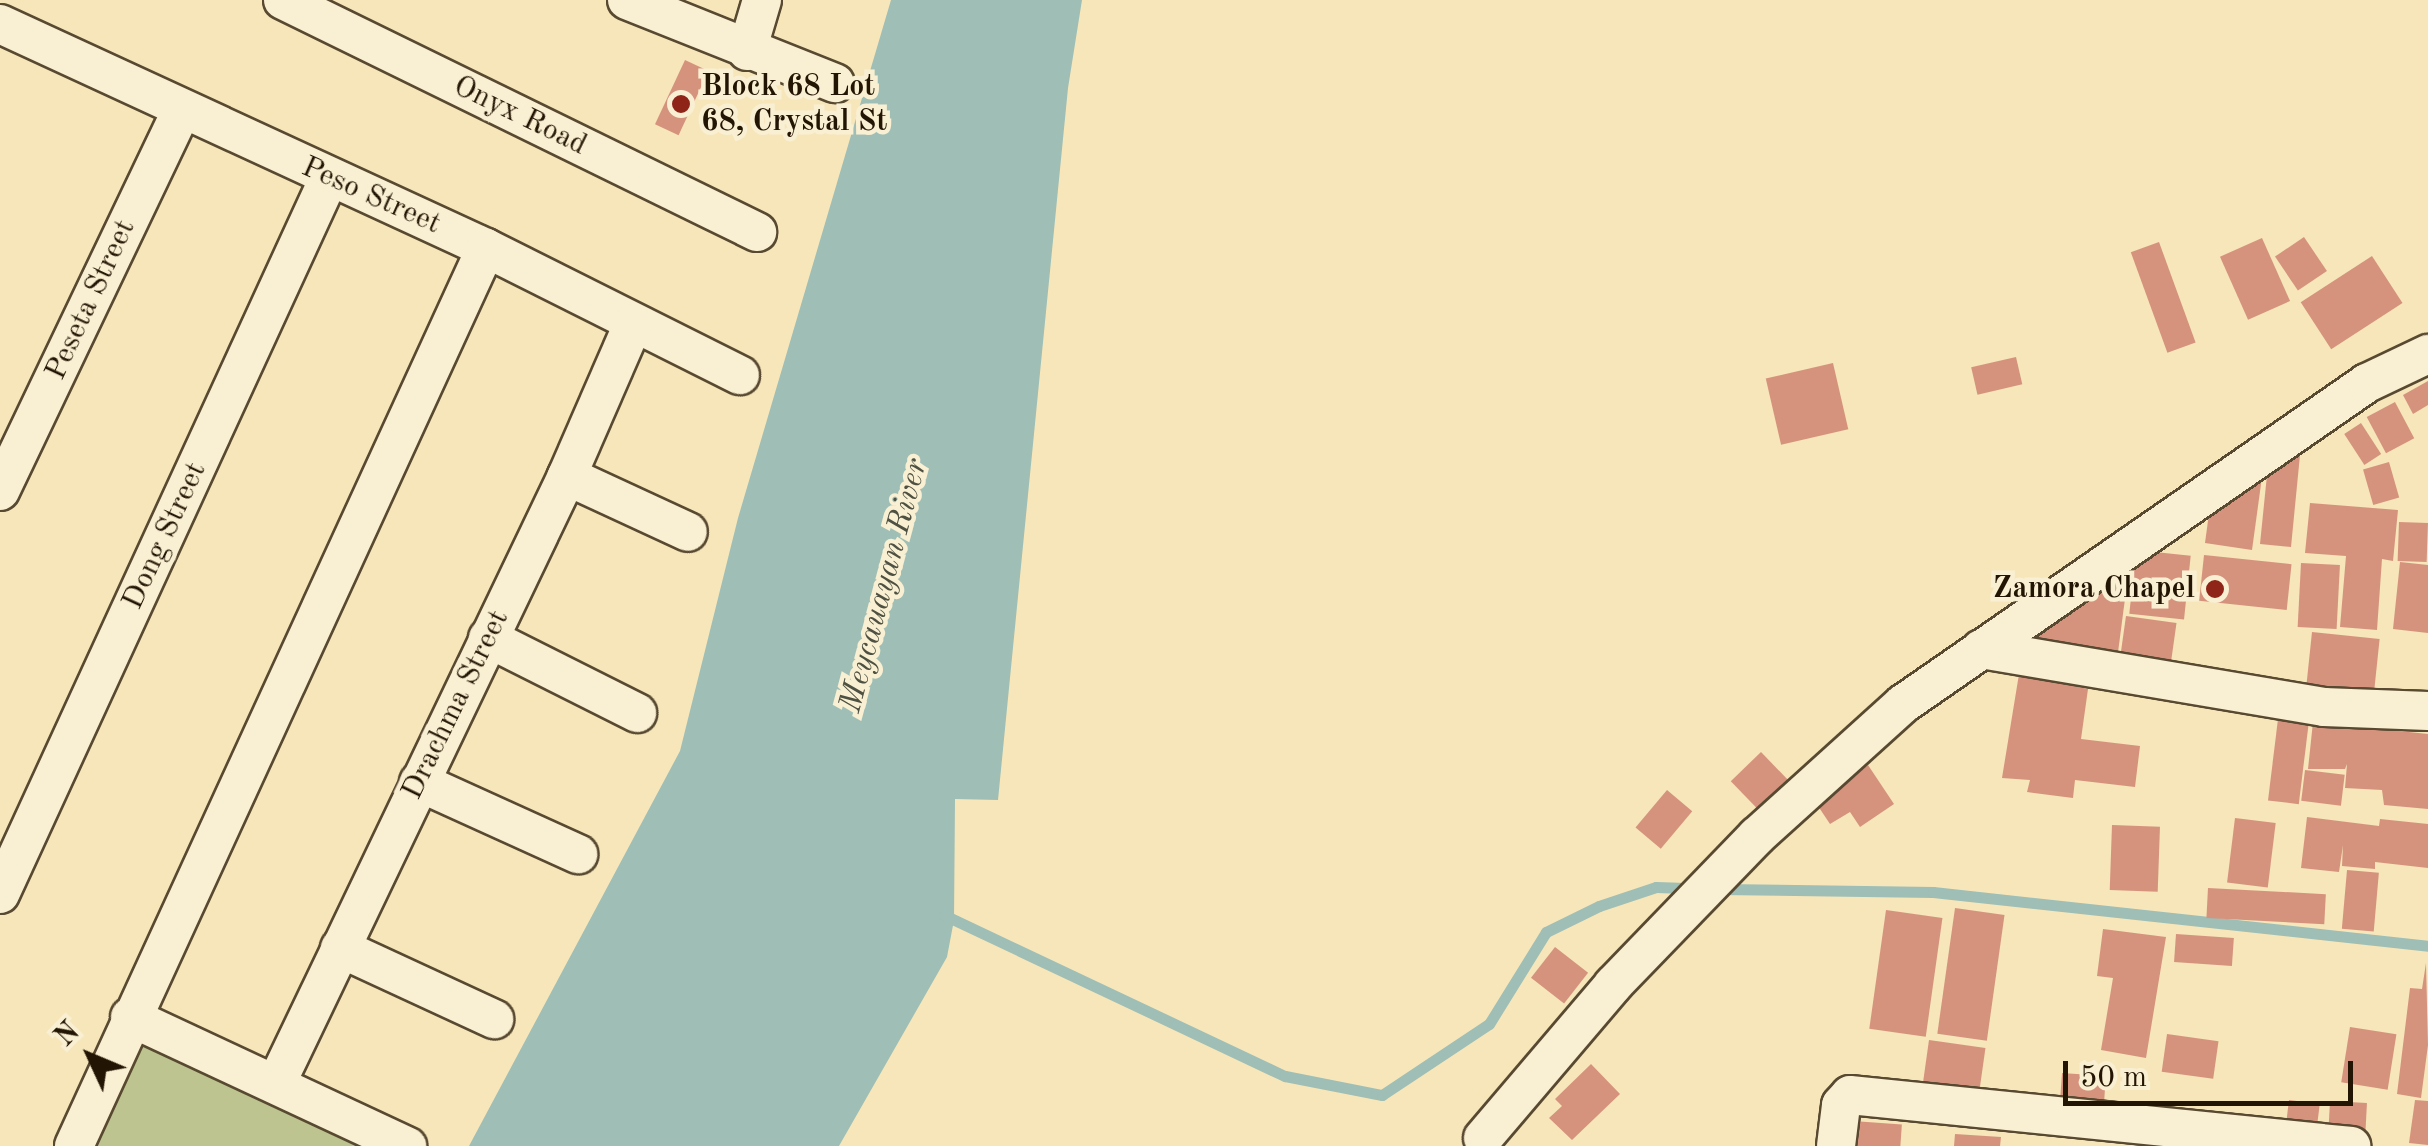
<!DOCTYPE html>
<style>
body{margin:0}
#map{position:relative;width:2428px;height:1146px;overflow:hidden;background:#f6e6ba;font-family:"Old Standard TT",serif}
div>[style]{position:absolute}
[style*='--x']{left:calc(var(--x)*1px);top:calc(var(--y)*1px);width:calc(var(--w)*1px);rotate:calc(var(--a)*1deg)}
.green>*{inset:0;background:#bdc48f}
.water>*{inset:0;background:#9ebeb6}
.stream>*{height:11px;margin:-5.5px;padding:0 5.5px;transform-origin:5.5px;border-radius:5.5px;background:#9ebeb6}
.building>*{inset:0;background:#d5937e;transform-origin:0 0}
.roads{filter:drop-shadow(2px 0 #584931) drop-shadow(-2px 0 #584931) drop-shadow(0 2px #584931) drop-shadow(0 -2px #584931)}
.minor>*{height:38px;margin:-19px;padding:0 19px;transform-origin:19px;border-radius:19px;background:#f9efd2}
.dots>*{width:28px;height:28px;translate:-50% -50%;box-sizing:border-box;border:5px solid #f9efd2;border-radius:50%}
span{translate:-50% -50%;white-space:nowrap;text-align:center;line-height:1.15;-webkit-text-stroke:9px #f9efd2;paint-order:stroke}
.poi-label{font-size:30px;color:#231503;font-weight:700}
.left{translate:0 -50%;text-align:left}
.right{translate:-100% -50%;text-align:right}
.street-label{font-size:30px;color:#231503}
.water-label{font-size:32px;color:#4e5042;font-style:italic}
.north{position:absolute;left:40px;top:1006px;width:100px;height:100px;-webkit-text-stroke:8px #f9efd2;paint-order:stroke;rotate:314deg;font-size:28px;font-weight:700;line-height:40px;text-align:center;color:#231503}
.north::after{content:'';display:block;margin:auto;width:35px;height:45px;background:#231503;clip-path:polygon(50% 0,100% 100%,50% 72%,0 100%)}
.scale{position:absolute;left:2063px;top:1061px;width:290px;height:45px;box-sizing:border-box;border:5px solid #231503;border-top:0;padding-left:12px;font-size:30px;line-height:35px;white-space:nowrap;color:#231503;-webkit-text-stroke:8px #f9efd2;paint-order:stroke}
</style>
<div id="map">
<div class="green">
<i style="clip-path:polygon(140px 1038px,367px 1146px,94px 1146px)"></i>
</div>
<div class="water">
<i style="clip-path:polygon(891px 0,1082px 0,1068px 88px,998px 800px,955px 799px,954px 920px,947px 957px,839px 1146px,469px 1146px,680px 751px,738px 518px)"></i>
</div>
<div class="stream">
<i style="--x:1720;--y:889;--w:213;--a:0.8"></i>
<i style="--x:1933;--y:892;--w:498;--a:6.2"></i>
<i style="--x:944;--y:915;--w:377;--a:25.3"></i>
<i style="--x:1285;--y:1076;--w:99;--a:11.1"></i>
<i style="--x:1382;--y:1095;--w:128;--a:-33.6"></i>
<i style="--x:1489;--y:1024;--w:108;--a:-58.2"></i>
<i style="--x:1546;--y:932;--w:59;--a:-26.1"></i>
<i style="--x:1599;--y:906;--w:60;--a:-18.4"></i>
<i style="--x:1656;--y:887;--w:36;--a:2"></i>
</div>
<div class="building">
<i style="left:685px;top:60px;width:26px;height:71px;rotate:25deg"></i>
<i style="left:2304px;top:237px;width:41px;height:35px;rotate:56deg"></i>
<i style="left:2262px;top:238px;width:69px;height:46px;rotate:66deg"></i>
<i style="left:2159px;top:242px;width:107px;height:30px;rotate:70deg"></i>
<i style="left:2372px;top:256px;width:56px;height:85px;rotate:57deg"></i>
<i style="left:2016px;top:357px;width:28px;height:46px;rotate:77deg"></i>
<i style="left:1833px;top:363px;width:68px;height:69px;rotate:77deg"></i>
<i style="clip-path:polygon(2428px 381px,2428px 405px,2413px 414px,2403px 395px)"></i>
<i style="left:2395px;top:402px;width:41px;height:32px;rotate:62deg"></i>
<i style="left:2361px;top:423px;width:37px;height:20px;rotate:57deg"></i>
<i style="clip-path:polygon(2300px 455px,2291px 547px,2260px 544px,2267px 475px)"></i>
<i style="left:2389px;top:462px;width:37px;height:27px;rotate:74deg"></i>
<i style="clip-path:polygon(2262px 477px,2252px 550px,2205px 543px,2210px 506px)"></i>
<i style="clip-path:polygon(2310px 503px,2398px 510px,2393px 561px,2382px 559px,2377px 630px,2340px 627px,2346px 556px,2305px 553px)"></i>
<i style="left:2399px;top:522px;width:29px;height:39px;rotate:2deg"></i>
<i style="left:2136px;top:550px;width:55px;height:64px;rotate:6deg"></i>
<i style="left:2204px;top:555px;width:88px;height:46px;rotate:6deg"></i>
<i style="clip-path:polygon(2400px 562px,2428px 565px,2428px 633px,2393px 629px)"></i>
<i style="left:2301px;top:563px;width:39px;height:64px;rotate:3deg"></i>
<i style="clip-path:polygon(2129px 568px,2117px 660px,2037px 648px,2039px 628px)"></i>
<i style="left:2126px;top:616px;width:51px;height:50px;rotate:8deg"></i>
<i style="left:2312px;top:632px;width:68px;height:53px;rotate:6deg"></i>
<i style="clip-path:polygon(2019px 674px,2088px 689px,2081px 739px,2140px 746px,2135px 787px,2075px 780px,2073px 798px,2027px 792px,2030px 780px,2002px 778px)"></i>
<i style="left:2278px;top:719px;width:31px;height:82px;rotate:7deg"></i>
<i style="clip-path:polygon(2313px 722px,2428px 734px,2428px 809px,2384px 805px,2382px 790px,2345px 788px,2347px 764px,2345px 769px,2308px 769px)"></i>
<i style="left:1761px;top:752px;width:39px;height:42px;rotate:46deg"></i>
<i style="clip-path:polygon(1868px 765px,1894px 804px,1860px 827px,1850px 812px,1830px 824px,1814px 800px)"></i>
<i style="left:2305px;top:770px;width:40px;height:31px;rotate:7deg"></i>
<i style="left:1667px;top:790px;width:33px;height:49px;rotate:40deg"></i>
<i style="clip-path:polygon(2307px 817px,2379px 826px,2380px 819px,2428px 824px,2428px 868px,2375px 862px,2375px 869px,2342px 866px,2343px 845px,2339px 872px,2301px 868px)"></i>
<i style="left:2235px;top:818px;width:41px;height:65px;rotate:7deg"></i>
<i style="left:2112px;top:825px;width:48px;height:65px;rotate:2deg"></i>
<i style="left:2347px;top:870px;width:32px;height:59px;rotate:5deg"></i>
<i style="left:2208px;top:888px;width:118px;height:30px;rotate:3deg"></i>
<i style="left:1955px;top:908px;width:50px;height:127px;rotate:8deg"></i>
<i style="left:1886px;top:910px;width:57px;height:120px;rotate:8deg"></i>
<i style="clip-path:polygon(2103px 929px,2166px 937px,2146px 1058px,2101px 1050px,2113px 978px,2097px 976px)"></i>
<i style="left:2176px;top:934px;width:58px;height:28px;rotate:4deg"></i>
<i style="left:1555px;top:947px;width:42px;height:39px;rotate:38deg"></i>
<i style="clip-path:polygon(2426px 963px,2428px 1045px,2421px 1098px,2397px 1094px,2410px 988px,2422px 989px)"></i>
<i style="left:2350px;top:1027px;width:47px;height:56px;rotate:9deg"></i>
<i style="left:2167px;top:1034px;width:52px;height:38px;rotate:8deg"></i>
<i style="left:1929px;top:1040px;width:57px;height:49px;rotate:8deg"></i>
<i style="clip-path:polygon(1591px 1064px,1620px 1094px,1572px 1140px,1549px 1118px,1562px 1106px,1555px 1099px)"></i>
<i style="left:2062px;top:1073px;width:44px;height:28px;rotate:4deg"></i>
<i style="left:2289px;top:1100px;width:31px;height:29px;rotate:7deg"></i>
<i style="clip-path:polygon(2415px 1100px,2428px 1101px,2428px 1145px,2409px 1143px)"></i>
<i style="left:2330px;top:1101px;width:37px;height:33px;rotate:3deg"></i>
<i style="left:1853px;top:1121px;width:49px;height:25px;rotate:4deg"></i>
<i style="clip-path:polygon(1955px 1134px,2001px 1137px,2000px 1146px,1954px 1146px)"></i>
</div>
<div class="roads">
<div class="minor">
<i style="--x:283;--y:0;--w:528;--a:26.08"></i>
<i style="--x:627;--y:0;--w:224;--a:21.8"></i>
<i style="--x:0;--y:24;--w:535;--a:24.75"></i>
<i style="--x:486;--y:248;--w:284;--a:26.6"></i>
<i style="--x:747;--y:51;--w:53;--a:-73.6"></i>
<i style="--x:567;--y:476;--w:133;--a:24.8"></i>
<i style="--x:0;--y:491;--w:423;--a:-64.5"></i>
<i style="--x:488;--y:638;--w:167;--a:26.7"></i>
<i style="--x:1981;--y:649;--w:348;--a:9.6"></i>
<i style="--x:2324;--y:707;--w:104;--a:2.2"></i>
<i style="--x:419;--y:782;--w:175;--a:24.4"></i>
<i style="--x:0;--y:894;--w:788;--a:-65.32"></i>
<i style="--x:340;--y:948;--w:170;--a:24.8"></i>
<i style="--x:130;--y:1017;--w:306;--a:25"></i>
<i style="--x:276;--y:1084;--w:674;--a:-64.42"></i>
<i style="--x:567;--y:476;--w:166;--a:-66.5"></i>
<i style="--x:1483;--y:1138;--w:201;--a:-49.6"></i>
<i style="--x:1613;--y:985;--w:207;--a:-46"></i>
<i style="--x:1757;--y:836;--w:197;--a:-42.1"></i>
<i style="--x:1903;--y:704;--w:564;--a:-34.68"></i>
<i style="--x:2367;--y:383;--w:68;--a:-25.4"></i>
<i style="--x:74;--y:1146;--w:988;--a:-65.35"></i>
<i style="--x:1836;--y:1146;--w:41;--a:-83"></i>
<i style="--x:1841;--y:1105;--w:13;--a:-48"></i>
<i style="--x:1850;--y:1095;--w:504;--a:5.81"></i>
</div>
</div>
<div class="dots">
<i style="left:681px;top:104px;background:#8f2418"></i>
<i style="left:2215px;top:589px;background:#8f2418"></i>
</div>
<div class="poi-label">
<span class="left" style="left:701px;top:104px">Block 68 Lot<br>68, Crystal St</span>
<span class="right" style="left:2195px;top:589px">Zamora Chapel</span>
</div>
<div class="street-label">
<span style="left:520px;top:116px;rotate:26deg">Onyx Road</span>
<span style="left:371px;top:196px;rotate:24deg">Peso Street</span>
<span style="left:91px;top:300px;rotate:-65deg">Peseta Street</span>
<span style="left:165px;top:536px;rotate:-65deg">Dong Street</span>
<span style="left:456px;top:705px;rotate:-64deg">Drachma Street</span>
</div>
<div class="water-label">
<span style="left:885px;top:586px;rotate:-75deg">Meycauayan River</span>
</div>
<div class="north">N</div>
<div class="scale">50 m</div>
</div>
